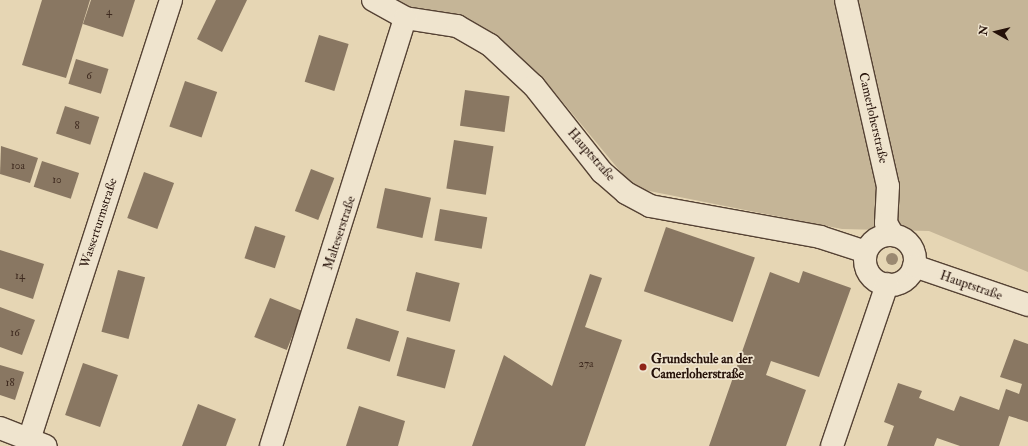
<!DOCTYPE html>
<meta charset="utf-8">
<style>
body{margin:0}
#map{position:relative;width:1028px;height:446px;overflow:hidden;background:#e6d6b4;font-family:"IM FELL Double Pica",serif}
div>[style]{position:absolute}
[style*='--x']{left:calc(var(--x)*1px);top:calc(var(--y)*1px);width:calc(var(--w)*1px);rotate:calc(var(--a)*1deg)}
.green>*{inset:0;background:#c5b597}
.building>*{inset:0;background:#897762;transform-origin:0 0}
.roads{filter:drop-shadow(1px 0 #554234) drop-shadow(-1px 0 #554234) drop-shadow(0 1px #554234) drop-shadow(0 -1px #554234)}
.street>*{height:22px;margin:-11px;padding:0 11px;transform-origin:11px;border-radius:11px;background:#efe4ce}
.street>.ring{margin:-11px;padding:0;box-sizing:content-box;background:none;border:22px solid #efe4ce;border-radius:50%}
.trees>*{width:12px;height:12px;margin:-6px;border-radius:50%;background:#9b8971}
.dots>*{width:11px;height:11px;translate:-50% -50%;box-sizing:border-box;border:2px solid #efe4ce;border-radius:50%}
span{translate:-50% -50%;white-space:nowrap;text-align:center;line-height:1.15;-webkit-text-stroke:3.5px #efe4ce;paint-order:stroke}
.number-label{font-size:11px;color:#3e2a1f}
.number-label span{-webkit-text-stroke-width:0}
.street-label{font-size:13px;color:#251109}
.poi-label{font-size:13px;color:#251109;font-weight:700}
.left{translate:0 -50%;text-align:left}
.north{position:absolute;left:976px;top:12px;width:40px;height:40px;-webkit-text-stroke:3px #efe4ce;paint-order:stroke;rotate:278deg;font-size:11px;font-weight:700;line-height:16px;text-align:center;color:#251109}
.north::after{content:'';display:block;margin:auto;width:14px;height:18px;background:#251109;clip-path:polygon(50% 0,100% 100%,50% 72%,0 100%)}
</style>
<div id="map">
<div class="green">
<i style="clip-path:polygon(392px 0,1028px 0,1028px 272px,929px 231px,842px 229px,634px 188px,542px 77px,494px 39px,460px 18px,401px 5px)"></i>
</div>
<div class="building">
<i style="clip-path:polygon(42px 0,90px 0,66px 78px,22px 65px)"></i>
<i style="clip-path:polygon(91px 0,135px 0,123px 37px,83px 24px)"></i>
<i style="clip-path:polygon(216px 0,247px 0,222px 52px,197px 39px)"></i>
<i style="left:319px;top:35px;width:31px;height:49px;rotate:17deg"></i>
<i style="left:76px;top:59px;width:34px;height:26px;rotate:17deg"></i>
<i style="left:185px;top:81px;width:34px;height:48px;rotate:19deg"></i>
<i style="left:465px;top:90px;width:45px;height:36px;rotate:8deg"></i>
<i style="left:65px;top:106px;width:36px;height:29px;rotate:18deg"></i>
<i style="left:454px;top:140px;width:40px;height:49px;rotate:9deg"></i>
<i style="clip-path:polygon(1px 146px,38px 158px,30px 183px,0 174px)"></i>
<i style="left:42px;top:161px;width:39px;height:27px;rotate:18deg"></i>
<i style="left:311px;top:169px;width:25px;height:45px;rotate:21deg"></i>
<i style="left:144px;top:172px;width:32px;height:49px;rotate:20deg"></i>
<i style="left:385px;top:188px;width:47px;height:41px;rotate:12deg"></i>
<i style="left:440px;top:209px;width:48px;height:32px;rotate:10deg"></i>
<i style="left:255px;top:226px;width:32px;height:34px;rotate:18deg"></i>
<i style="left:666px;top:227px;width:94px;height:68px;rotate:19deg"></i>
<i style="clip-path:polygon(0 250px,44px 264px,33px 299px,0 288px)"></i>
<i style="left:118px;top:270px;width:28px;height:64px;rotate:15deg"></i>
<i style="clip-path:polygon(803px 271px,851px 288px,819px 377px,771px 361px,766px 375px,806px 390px,786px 446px,709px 446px,770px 272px,799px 283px)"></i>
<i style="left:416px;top:272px;width:45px;height:40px;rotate:14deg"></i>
<i style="clip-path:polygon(590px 274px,602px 278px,585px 327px,622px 340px,585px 446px,472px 446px,504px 355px,552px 386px)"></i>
<i style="left:270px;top:298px;width:35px;height:42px;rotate:22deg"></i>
<i style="clip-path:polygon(0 307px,35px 320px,22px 355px,0 347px)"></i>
<i style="left:356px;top:318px;width:45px;height:32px;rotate:17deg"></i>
<i style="left:407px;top:337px;width:50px;height:40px;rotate:15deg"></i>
<i style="clip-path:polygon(1014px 339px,1028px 344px,1028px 422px,1009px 416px,999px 446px,960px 446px,937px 438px,934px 446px,887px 446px,894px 426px,884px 422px,898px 383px,922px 391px,919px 398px,954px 411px,960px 396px,999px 410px,1006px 389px,1019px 394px,1022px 384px,1000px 377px)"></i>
<i style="left:83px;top:363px;width:37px;height:55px;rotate:19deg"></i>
<i style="clip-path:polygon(0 365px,24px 372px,15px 400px,0 395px)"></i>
<i style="clip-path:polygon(198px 404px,236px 419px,226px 446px,182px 446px)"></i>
<i style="clip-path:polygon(359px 406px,405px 421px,398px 446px,346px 446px)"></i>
</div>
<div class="roads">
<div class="street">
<i style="--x:373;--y:0;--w:37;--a:29"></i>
<i style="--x:405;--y:18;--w:53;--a:8.7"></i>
<i style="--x:457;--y:26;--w:38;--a:30"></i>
<i style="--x:490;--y:45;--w:60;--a:43"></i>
<i style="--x:534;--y:86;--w:110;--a:51.7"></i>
<i style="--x:602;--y:172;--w:32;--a:41"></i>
<i style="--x:626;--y:193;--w:27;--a:28"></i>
<i style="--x:650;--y:206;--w:173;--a:10.3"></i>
<i style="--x:820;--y:237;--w:48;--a:18.1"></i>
<i style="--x:846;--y:0;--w:191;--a:77.3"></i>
<i style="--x:888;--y:186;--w:37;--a:93"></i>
<i style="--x:886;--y:223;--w:14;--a:60"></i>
<i class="ring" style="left:865px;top:235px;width:28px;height:28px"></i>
<i style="--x:914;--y:266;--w:120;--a:18.9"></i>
<i style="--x:0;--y:428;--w:49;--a:21.4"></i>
<i style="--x:27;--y:446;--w:469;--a:-72.1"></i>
<i style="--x:271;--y:446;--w:448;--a:-72.6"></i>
<i style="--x:832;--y:446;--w:171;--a:-71.2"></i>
</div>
</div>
<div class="trees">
<i style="left:892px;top:259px"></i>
</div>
<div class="dots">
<i style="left:643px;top:367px;background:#8f2418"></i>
</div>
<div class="number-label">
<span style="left:109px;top:12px">4</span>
<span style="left:89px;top:76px">6</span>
<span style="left:77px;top:126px">8</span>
<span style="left:18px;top:166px">10a</span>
<span style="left:57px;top:180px">10</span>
<span style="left:20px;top:276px">14</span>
<span style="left:15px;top:333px">16</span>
<span style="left:586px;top:364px">27a</span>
<span style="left:10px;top:383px">18</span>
</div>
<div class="street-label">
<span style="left:873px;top:118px;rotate:77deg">Camerloherstraße</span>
<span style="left:591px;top:155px;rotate:49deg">Hauptstraße</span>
<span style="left:99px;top:223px;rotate:-72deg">Wasserturmstraße</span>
<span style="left:340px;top:233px;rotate:-72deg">Malteserstraße</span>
<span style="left:971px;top:286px;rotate:19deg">Hauptstraße</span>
</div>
<div class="poi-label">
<span class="left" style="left:651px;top:367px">Grundschule an der<br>Camerloherstraße</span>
</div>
<div class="north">N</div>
</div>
